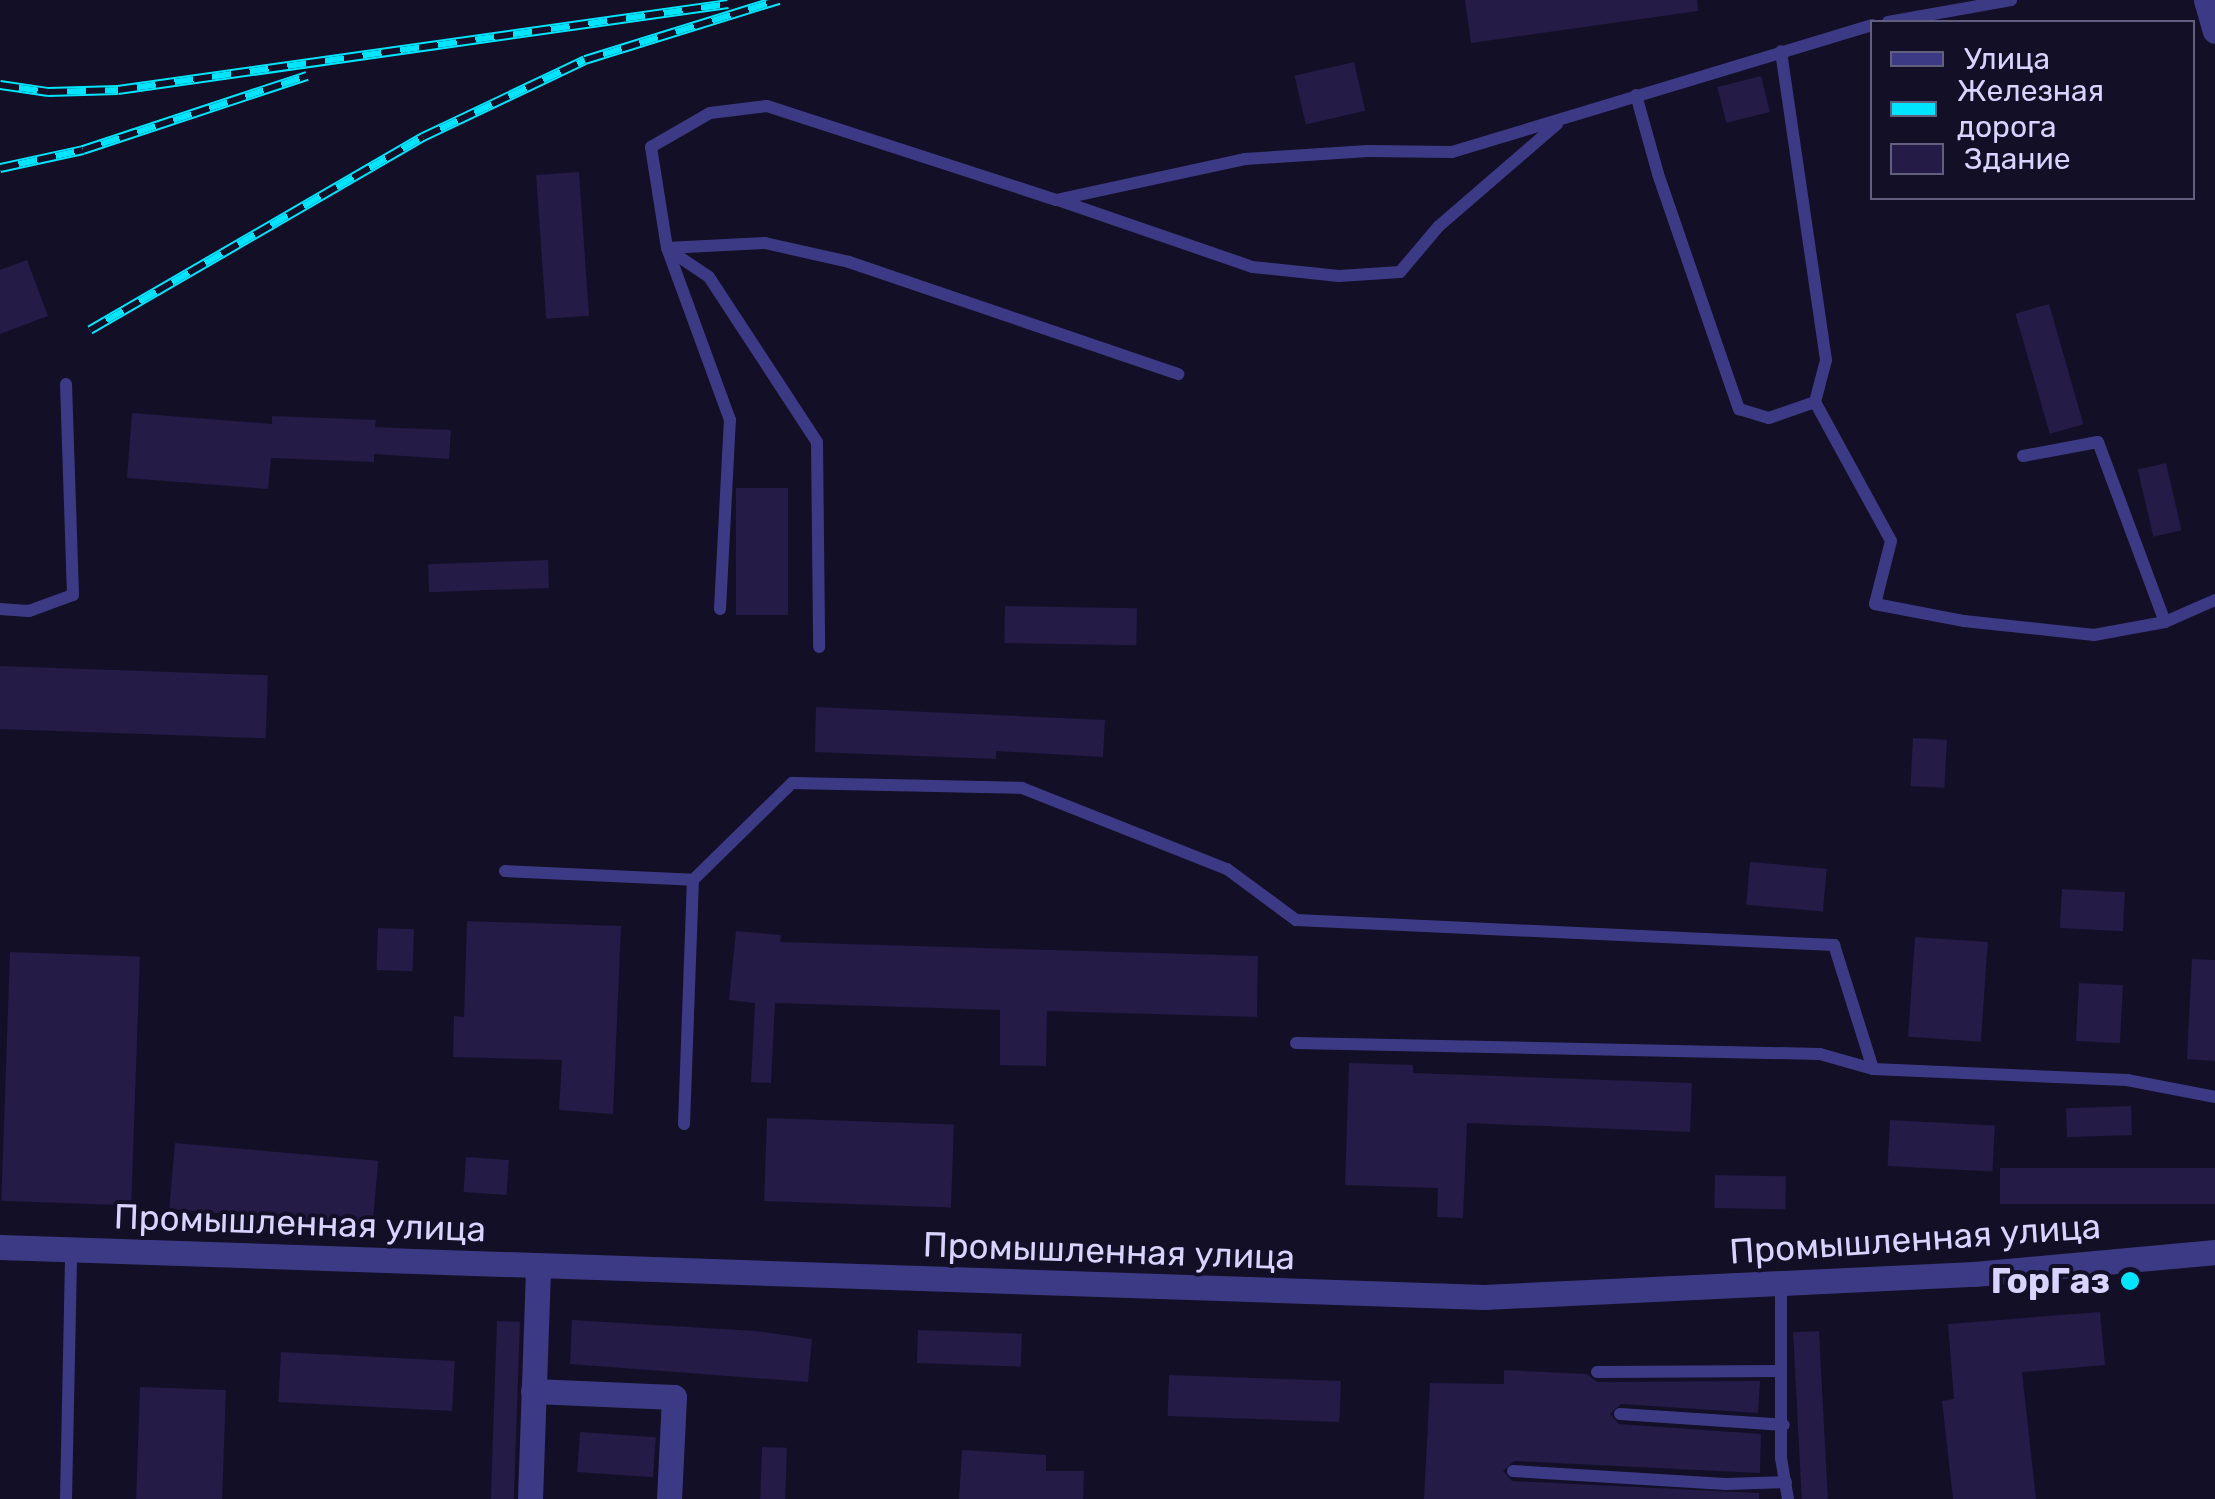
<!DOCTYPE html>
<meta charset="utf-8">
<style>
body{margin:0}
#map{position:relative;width:2215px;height:1499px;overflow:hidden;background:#130f26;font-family:Rubik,sans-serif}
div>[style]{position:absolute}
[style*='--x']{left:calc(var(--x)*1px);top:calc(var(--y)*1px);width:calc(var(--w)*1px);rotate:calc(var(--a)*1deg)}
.building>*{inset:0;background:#241b47;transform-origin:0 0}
.service>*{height:12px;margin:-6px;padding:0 6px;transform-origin:6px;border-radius:6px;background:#3d3a85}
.minor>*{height:25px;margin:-12.5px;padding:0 12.5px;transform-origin:12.5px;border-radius:12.5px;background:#3d3a85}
.tertiary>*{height:25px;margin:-12.5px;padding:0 12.5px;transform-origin:12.5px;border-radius:12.5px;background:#3d3a85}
.rail>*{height:10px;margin-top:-5px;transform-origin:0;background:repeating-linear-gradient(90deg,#130f26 0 19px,#00e5ff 0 38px);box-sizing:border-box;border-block:2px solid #00e5ff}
.dots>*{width:28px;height:28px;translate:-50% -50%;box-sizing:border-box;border:5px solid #130f26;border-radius:50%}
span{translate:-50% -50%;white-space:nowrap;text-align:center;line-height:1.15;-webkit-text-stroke:8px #130f26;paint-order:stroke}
.street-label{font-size:35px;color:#d9d4ff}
.poi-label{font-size:35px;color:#d9d4ff;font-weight:700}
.right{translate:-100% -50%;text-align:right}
.legend{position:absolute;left:1870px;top:20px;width:325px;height:180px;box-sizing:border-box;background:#130f26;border:2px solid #625e7d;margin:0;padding:12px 18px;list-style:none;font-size:30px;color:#d9d4ff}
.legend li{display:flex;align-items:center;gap:20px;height:50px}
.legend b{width:50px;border:2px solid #625e7d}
</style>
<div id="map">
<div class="building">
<i style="clip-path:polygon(1465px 0,1697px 0,1698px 11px,1471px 43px)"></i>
<i style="left:1354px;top:62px;width:50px;height:61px;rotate:77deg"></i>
<i style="left:1761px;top:76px;width:37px;height:45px;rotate:76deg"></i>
<i style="left:579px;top:172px;width:144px;height:43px;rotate:86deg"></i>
<i style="clip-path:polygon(27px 260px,48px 316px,0 334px,0 270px)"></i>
<i style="left:2049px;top:304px;width:125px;height:35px;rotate:74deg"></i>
<i style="clip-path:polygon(132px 413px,272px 424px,272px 416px,376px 420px,375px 427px,451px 430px,449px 459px,374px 454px,374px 462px,271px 458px,268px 489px,127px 478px)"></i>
<i style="left:2166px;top:463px;width:69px;height:29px;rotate:77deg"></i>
<i style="left:736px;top:488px;width:52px;height:127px"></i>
<i style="left:548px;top:560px;width:28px;height:120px;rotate:88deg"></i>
<i style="left:1005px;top:606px;width:132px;height:37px;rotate:1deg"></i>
<i style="left:0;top:666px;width:268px;height:63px;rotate:2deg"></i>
<i style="clip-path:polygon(816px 707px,1105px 720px,1103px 757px,996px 751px,996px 759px,815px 752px)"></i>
<i style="left:1913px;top:738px;width:34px;height:48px;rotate:3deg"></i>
<i style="left:1750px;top:862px;width:77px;height:43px;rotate:5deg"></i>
<i style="left:2062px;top:889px;width:63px;height:39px;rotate:3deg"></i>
<i style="clip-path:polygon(467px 921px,621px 926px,613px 1114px,559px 1110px,562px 1060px,453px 1057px,454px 1016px,464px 1017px)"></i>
<i style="left:378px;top:928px;width:36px;height:42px;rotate:2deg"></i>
<i style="clip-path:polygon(736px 931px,781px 935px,780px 942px,1258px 956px,1257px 1017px,1047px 1011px,1046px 1066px,1000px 1065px,1000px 1010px,775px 1003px,771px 1083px,751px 1082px,755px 1003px,729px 1000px)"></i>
<i style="left:1915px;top:937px;width:73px;height:100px;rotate:4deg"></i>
<i style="left:10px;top:952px;width:130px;height:249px;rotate:2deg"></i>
<i style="clip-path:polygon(2192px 959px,2215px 960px,2215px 1061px,2187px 1059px)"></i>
<i style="left:2079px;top:983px;width:44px;height:58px;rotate:3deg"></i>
<i style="clip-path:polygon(1349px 1063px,1413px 1065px,1413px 1073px,1692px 1083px,1690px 1132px,1467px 1123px,1463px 1218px,1437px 1217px,1438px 1188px,1345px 1185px)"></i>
<i style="left:2131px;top:1106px;width:29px;height:65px;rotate:88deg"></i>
<i style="left:767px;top:1118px;width:187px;height:83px;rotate:2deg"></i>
<i style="left:1890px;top:1120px;width:105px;height:46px;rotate:3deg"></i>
<i style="left:175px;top:1143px;width:204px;height:66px;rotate:5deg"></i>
<i style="left:466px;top:1157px;width:43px;height:35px;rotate:4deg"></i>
<i style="left:2215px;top:1168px;width:36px;height:215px;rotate:90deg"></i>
<i style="left:1715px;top:1175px;width:71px;height:33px;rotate:1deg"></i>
<i style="clip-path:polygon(2100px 1312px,2105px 1365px,2022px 1372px,2036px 1499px,1953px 1499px,1942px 1401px,1954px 1399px,1948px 1324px)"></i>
<i style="clip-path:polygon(572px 1320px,756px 1331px,812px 1339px,808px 1382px,570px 1364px)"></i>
<i style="left:497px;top:1321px;width:23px;height:178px;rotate:2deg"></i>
<i style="left:918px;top:1330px;width:104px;height:33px;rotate:2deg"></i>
<i style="left:1819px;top:1331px;width:168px;height:26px;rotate:87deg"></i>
<i style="left:281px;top:1352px;width:174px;height:50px;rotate:3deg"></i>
<i style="clip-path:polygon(1504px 1370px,1587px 1374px,1597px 1382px,1760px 1381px,1758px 1413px,1621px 1404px,1610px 1414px,1619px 1424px,1761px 1434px,1760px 1473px,1514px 1461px,1503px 1471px,1512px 1481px,1759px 1493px,1759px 1499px,1424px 1499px,1430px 1383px,1504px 1384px)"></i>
<i style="left:1169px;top:1375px;width:172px;height:41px;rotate:2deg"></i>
<i style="left:140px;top:1387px;width:86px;height:112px;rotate:2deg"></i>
<i style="left:580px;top:1432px;width:76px;height:40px;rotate:4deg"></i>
<i style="left:762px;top:1447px;width:25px;height:52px;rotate:2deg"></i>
<i style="clip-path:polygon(962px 1450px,1046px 1455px,1046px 1471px,1084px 1471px,1083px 1499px,959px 1499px)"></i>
</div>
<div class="service">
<i style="--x:1888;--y:22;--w:125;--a:-10.1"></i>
<i style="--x:1636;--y:95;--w:82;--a:74.4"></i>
<i style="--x:1658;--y:174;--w:249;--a:71"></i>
<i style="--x:1739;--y:409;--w:31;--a:17"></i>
<i style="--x:1769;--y:418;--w:49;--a:-19.2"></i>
<i style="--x:1815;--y:402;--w:43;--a:-75.3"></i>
<i style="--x:1826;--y:360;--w:312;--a:-98.3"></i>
<i style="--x:1058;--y:200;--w:206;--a:19"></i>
<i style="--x:1253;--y:267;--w:86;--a:6"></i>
<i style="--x:1339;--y:276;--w:61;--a:-3.8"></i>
<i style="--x:1400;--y:272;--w:60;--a:-49.7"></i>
<i style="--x:1439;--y:226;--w:156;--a:-40.8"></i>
<i style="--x:667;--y:248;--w:98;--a:-2.9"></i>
<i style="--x:765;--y:243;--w:86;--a:12.7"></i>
<i style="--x:849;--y:262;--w:348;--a:18.8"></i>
<i style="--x:669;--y:250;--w:48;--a:34"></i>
<i style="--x:709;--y:277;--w:197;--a:56.8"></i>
<i style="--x:817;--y:442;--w:205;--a:89.4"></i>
<i style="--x:1815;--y:402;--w:158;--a:61.3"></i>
<i style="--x:1891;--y:541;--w:65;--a:104.3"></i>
<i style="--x:1875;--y:604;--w:91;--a:10.8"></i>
<i style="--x:1964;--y:621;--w:131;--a:6.1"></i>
<i style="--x:2094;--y:635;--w:72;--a:-10.4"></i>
<i style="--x:2165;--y:622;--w:55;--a:-23.7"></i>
<i style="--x:2023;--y:456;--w:76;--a:-10.6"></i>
<i style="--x:2098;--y:442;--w:192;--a:69.6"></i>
<i style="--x:0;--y:609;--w:29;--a:4"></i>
<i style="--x:29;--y:611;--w:47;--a:-20"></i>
<i style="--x:73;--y:595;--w:211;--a:-91.9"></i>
<i style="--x:720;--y:609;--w:189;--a:-87"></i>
<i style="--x:730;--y:420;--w:183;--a:-110.1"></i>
<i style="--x:667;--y:248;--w:102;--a:-99"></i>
<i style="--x:651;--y:147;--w:68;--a:-30"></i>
<i style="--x:710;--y:113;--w:57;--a:-7"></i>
<i style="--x:767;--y:106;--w:304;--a:18"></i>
<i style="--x:1056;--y:200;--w:193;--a:-12.2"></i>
<i style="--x:1245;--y:159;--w:123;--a:-3.7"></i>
<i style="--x:1368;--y:151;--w:84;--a:0.7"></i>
<i style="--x:1452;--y:152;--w:439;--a:-16.8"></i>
<i style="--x:505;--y:871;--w:188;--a:2.7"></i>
<i style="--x:1296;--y:1043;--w:524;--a:1.2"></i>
<i style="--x:1820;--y:1054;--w:55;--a:15.8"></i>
<i style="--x:1873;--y:1069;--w:254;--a:2.5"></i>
<i style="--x:2127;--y:1080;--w:90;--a:10.9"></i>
<i style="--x:684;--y:1124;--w:244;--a:-87.9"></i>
<i style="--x:693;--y:880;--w:139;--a:-44.4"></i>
<i style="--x:792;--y:783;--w:230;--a:1.2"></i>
<i style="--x:1022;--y:788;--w:220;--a:21.6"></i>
<i style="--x:1227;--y:869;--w:86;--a:36.5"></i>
<i style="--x:1296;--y:920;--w:539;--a:2.66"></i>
<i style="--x:1834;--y:945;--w:130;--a:72.5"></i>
<i style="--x:1781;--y:1284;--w:174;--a:90"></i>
<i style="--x:1781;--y:1458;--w:42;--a:80.3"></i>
<i style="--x:1597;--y:1372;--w:183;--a:-0.3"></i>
<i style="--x:1620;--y:1414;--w:164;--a:3.8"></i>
<i style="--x:1513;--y:1471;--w:213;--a:3.5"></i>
<i style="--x:1726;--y:1484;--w:60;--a:-1.9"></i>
<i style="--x:66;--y:1499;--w:249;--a:-88.8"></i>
</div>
<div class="minor">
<i style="--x:0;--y:1247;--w:1485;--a:1.93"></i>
<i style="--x:1484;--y:1297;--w:491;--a:-2.7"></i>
<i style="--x:1974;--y:1274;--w:242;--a:-5.2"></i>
<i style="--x:533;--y:1391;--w:141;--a:2.4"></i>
<i style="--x:674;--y:1397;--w:102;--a:92.8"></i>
<i style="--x:530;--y:1499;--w:231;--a:-88"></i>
</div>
<div class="tertiary">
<i style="--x:2206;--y:0;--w:32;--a:74"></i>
</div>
<div class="rail">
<i style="--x:0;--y:85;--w:49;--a:8.3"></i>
<i style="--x:48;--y:92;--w:70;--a:-1.6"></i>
<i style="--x:118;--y:90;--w:616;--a:-8.02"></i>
<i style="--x:0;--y:168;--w:85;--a:-12.2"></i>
<i style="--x:83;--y:150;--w:236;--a:-18.3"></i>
<i style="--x:90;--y:330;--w:385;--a:-30.1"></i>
<i style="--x:423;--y:137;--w:179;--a:-25.4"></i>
<i style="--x:585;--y:60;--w:203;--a:-17.2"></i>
</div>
<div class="dots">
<i style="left:2130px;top:1281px;background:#00e5ff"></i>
</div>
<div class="street-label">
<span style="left:300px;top:1223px;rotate:2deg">Промышленная улица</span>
<span style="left:1915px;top:1239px;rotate:-4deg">Промышленная улица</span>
<span style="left:1109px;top:1251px;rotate:2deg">Промышленная улица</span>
</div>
<div class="poi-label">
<span class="right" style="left:2110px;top:1281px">ГорГаз</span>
</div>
<ul class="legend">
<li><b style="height:12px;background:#3d3a85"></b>Улица</li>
<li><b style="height:12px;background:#00e5ff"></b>Железная дорога</li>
<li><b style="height:28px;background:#241b47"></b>Здание</li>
</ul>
</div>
